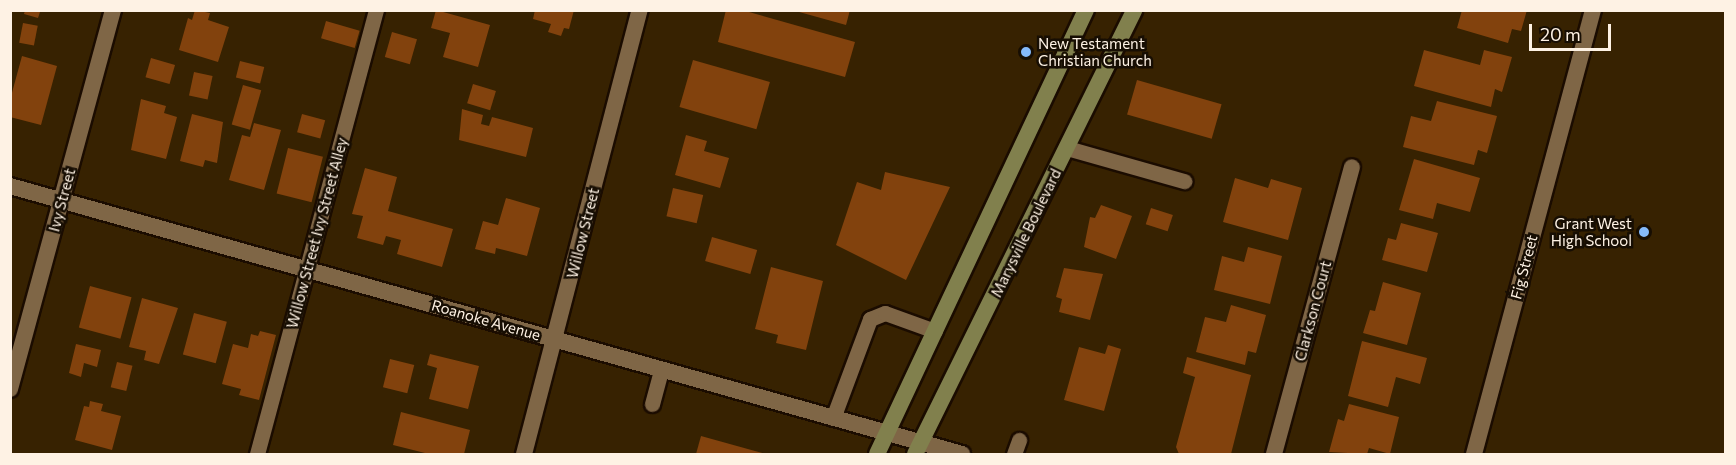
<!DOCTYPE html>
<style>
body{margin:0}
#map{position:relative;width:1736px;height:465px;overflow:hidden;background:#372201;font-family:Commissioner,sans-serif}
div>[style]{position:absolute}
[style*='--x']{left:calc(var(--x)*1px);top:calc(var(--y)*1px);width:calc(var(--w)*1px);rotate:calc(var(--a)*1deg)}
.building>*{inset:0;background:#82420d;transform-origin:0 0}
.roads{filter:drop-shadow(2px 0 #1b0c00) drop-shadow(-2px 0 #1b0c00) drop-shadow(0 2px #1b0c00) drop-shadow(0 -2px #1b0c00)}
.service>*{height:15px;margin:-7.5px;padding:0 7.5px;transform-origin:7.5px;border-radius:7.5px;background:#7f6646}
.minor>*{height:16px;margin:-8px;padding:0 8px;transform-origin:8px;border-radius:8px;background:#7f6646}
.secondary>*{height:16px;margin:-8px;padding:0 8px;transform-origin:8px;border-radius:8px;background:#81804d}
.dots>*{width:16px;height:16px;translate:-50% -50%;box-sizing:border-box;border:3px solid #170e03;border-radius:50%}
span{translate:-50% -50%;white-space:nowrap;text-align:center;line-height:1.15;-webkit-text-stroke:5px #170e03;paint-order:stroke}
.poi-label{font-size:15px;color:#fef2e4}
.left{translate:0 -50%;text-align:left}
.right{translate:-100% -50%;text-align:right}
.street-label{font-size:15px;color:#fef2e4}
.frame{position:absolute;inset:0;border:12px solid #fef2e4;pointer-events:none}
.scale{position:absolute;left:1529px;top:24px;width:82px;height:27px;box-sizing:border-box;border:3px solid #fef2e4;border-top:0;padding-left:8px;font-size:18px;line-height:21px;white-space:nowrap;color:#fef2e4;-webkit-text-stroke:4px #170e03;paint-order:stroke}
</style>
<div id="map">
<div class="building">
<i style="clip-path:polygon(25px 10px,47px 10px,40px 12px,38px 18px,24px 14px)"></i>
<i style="clip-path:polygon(195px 10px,210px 13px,208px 20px,229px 27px,218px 62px,179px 50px,188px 18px,192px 20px)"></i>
<i style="clip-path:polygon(436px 10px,490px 25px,478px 67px,443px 57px,450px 33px,431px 28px)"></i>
<i style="clip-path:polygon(535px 10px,574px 10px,569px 29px,564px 28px,561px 36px,548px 32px,551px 24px,533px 19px)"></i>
<i style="clip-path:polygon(726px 10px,742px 10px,855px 42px,845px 77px,718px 42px)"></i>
<i style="clip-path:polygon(792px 10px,850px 10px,846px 25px)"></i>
<i style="clip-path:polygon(1462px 10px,1527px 10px,1521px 31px,1512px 29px,1508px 43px,1457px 28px)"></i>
<i style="left:326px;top:21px;width:35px;height:18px;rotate:16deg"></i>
<i style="left:23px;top:23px;width:15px;height:20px;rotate:11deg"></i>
<i style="left:392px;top:32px;width:26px;height:26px;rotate:16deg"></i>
<i style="clip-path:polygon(1424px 50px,1480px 65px,1484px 50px,1512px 57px,1502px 92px,1495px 89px,1491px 107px,1414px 86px)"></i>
<i style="clip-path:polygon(22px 56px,57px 66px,41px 125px,10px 117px,10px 100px)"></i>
<i style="left:151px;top:58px;width:25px;height:20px;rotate:16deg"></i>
<i style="left:693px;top:60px;width:80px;height:49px;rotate:16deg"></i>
<i style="left:240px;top:61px;width:25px;height:17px;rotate:14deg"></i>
<i style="left:194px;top:72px;width:19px;height:24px;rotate:12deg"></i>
<i style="left:1137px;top:80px;width:88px;height:36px;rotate:16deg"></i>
<i style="left:473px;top:84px;width:24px;height:20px;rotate:17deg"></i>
<i style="left:243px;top:85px;width:19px;height:41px;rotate:16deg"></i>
<i style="clip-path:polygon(141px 99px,166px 106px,164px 113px,177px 117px,166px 159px,131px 150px)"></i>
<i style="clip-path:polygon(1437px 101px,1497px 116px,1487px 153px,1478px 150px,1474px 165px,1403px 147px,1411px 116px,1431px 121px)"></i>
<i style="clip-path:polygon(462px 109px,483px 115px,481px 124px,489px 126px,492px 117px,533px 128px,526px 157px,459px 140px)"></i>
<i style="clip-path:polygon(192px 114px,223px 122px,217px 163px,205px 160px,203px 167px,180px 161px)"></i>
<i style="left:302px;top:114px;width:24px;height:19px;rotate:15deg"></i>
<i style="clip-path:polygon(254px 123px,281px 130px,264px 190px,229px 180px,242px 135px,250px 137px)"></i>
<i style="clip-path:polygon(686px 135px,707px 141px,704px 151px,729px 158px,720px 188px,675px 175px)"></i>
<i style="left:288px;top:148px;width:36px;height:47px;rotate:14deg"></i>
<i style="clip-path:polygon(1414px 159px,1480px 178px,1470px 212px,1437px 203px,1433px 219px,1399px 210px)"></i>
<i style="clip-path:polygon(365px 168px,397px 177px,388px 211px,453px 229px,442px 267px,397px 254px,401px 240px,386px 236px,383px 245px,357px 238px,363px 216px,352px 214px)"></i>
<i style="clip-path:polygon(885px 172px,950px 187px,906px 280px,836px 245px,857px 182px,881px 190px)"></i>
<i style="clip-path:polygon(1235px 178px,1268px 188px,1271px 179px,1302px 188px,1288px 240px,1223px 222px)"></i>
<i style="left:673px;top:188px;width:31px;height:29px;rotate:13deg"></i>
<i style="clip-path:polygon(506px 198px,540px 208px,527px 256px,496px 248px,495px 254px,475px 249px,483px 221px,498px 225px)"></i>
<i style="clip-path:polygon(1101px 205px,1132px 216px,1116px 259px,1084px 247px,1090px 217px,1095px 218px)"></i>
<i style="left:1151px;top:208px;width:23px;height:17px;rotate:18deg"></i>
<i style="clip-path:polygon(1401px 223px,1438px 233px,1427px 272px,1382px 260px,1388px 238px,1396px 240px)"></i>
<i style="left:712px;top:237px;width:47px;height:25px;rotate:16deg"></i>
<i style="clip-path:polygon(1248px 247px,1282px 256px,1270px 304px,1214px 290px,1222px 256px,1244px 262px)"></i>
<i style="clip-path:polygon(771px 267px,823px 281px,806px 350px,776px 343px,778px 335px,755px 329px)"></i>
<i style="clip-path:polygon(1064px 268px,1103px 274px,1090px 320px,1059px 312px,1062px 299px,1056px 297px)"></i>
<i style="clip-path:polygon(1383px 282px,1421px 293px,1407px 345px,1363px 333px,1370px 310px,1375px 311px)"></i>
<i style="left:90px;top:286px;width:43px;height:43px;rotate:15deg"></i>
<i style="clip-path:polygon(142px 298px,178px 308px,159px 364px,144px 360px,146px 351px,129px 347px)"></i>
<i style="clip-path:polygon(1231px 305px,1266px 315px,1256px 353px,1248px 351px,1245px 365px,1196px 352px,1205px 317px,1226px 322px)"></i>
<i style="left:194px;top:313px;width:34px;height:43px;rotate:15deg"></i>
<i style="clip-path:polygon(260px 331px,276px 335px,259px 400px,239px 395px,241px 389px,222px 384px,233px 344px,248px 348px,251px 334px,258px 336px)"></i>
<i style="clip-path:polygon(1362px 341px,1427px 358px,1420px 384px,1396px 377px,1388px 407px,1348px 396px)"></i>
<i style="clip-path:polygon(76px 344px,101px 350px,97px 367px,84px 363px,81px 377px,69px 373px)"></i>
<i style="clip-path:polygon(1108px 345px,1121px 349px,1104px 411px,1064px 400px,1079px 347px,1105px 354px)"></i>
<i style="clip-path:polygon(430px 354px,479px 366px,468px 409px,429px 399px,437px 368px,427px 365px)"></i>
<i style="clip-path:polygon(1187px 357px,1251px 375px,1231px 454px,1179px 454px,1176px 447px,1195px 377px,1183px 373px)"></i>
<i style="left:390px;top:359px;width:25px;height:29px;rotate:14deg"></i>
<i style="left:117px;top:362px;width:16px;height:26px;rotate:14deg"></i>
<i style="clip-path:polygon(90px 401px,103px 404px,101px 411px,121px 416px,112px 450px,75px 440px,84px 406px,89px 407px)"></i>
<i style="clip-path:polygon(1349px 404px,1399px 417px,1390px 454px,1369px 448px,1367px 454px,1329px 452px,1338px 419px,1344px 421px)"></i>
<i style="clip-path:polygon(401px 412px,470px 430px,464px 454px,429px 454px,393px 445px)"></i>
<i style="clip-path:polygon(701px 436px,766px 454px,696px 454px)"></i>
</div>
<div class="roads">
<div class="service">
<i style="--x:1067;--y:148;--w:122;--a:15.8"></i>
<i style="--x:652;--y:404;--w:35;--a:-75"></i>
<i style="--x:833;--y:418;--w:106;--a:-69.5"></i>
<i style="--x:870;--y:319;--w:16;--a:-22"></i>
<i style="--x:885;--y:313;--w:53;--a:19.8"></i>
<i style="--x:257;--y:454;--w:460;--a:-75"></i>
<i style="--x:1014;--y:454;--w:15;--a:-70"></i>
</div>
<div class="minor">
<i style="--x:10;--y:186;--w:989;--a:15.72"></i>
<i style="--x:10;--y:389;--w:393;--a:-74.8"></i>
<i style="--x:524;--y:454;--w:459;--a:-75.4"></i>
<i style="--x:1274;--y:454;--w:297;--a:-74.8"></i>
<i style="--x:1474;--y:454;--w:460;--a:-75"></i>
</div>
<div class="secondary">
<i style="--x:877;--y:454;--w:491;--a:-64.8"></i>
<i style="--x:915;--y:454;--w:495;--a:-63.7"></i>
</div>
</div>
<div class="dots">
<i style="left:1026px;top:52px;background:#85bbfb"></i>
<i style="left:1644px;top:232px;background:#85bbfb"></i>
</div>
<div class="poi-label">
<span class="left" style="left:1038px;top:52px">New Testament<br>Christian Church</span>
<span class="right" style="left:1632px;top:232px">Grant West<br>High School</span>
</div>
<div class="street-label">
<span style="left:62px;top:200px;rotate:-75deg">Ivy Street</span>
<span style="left:317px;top:233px;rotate:-75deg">Willow Street Ivy Street Alley</span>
<span style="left:583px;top:233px;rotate:-76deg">Willow Street</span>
<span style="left:1026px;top:233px;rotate:-64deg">Marysville Boulevard</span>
<span style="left:1524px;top:267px;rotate:-75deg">Fig Street</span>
<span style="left:1313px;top:311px;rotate:-75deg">Clarkson Court</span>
<span style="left:486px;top:320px;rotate:16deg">Roanoke Avenue</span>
</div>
<div class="frame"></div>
<div class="scale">20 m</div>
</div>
